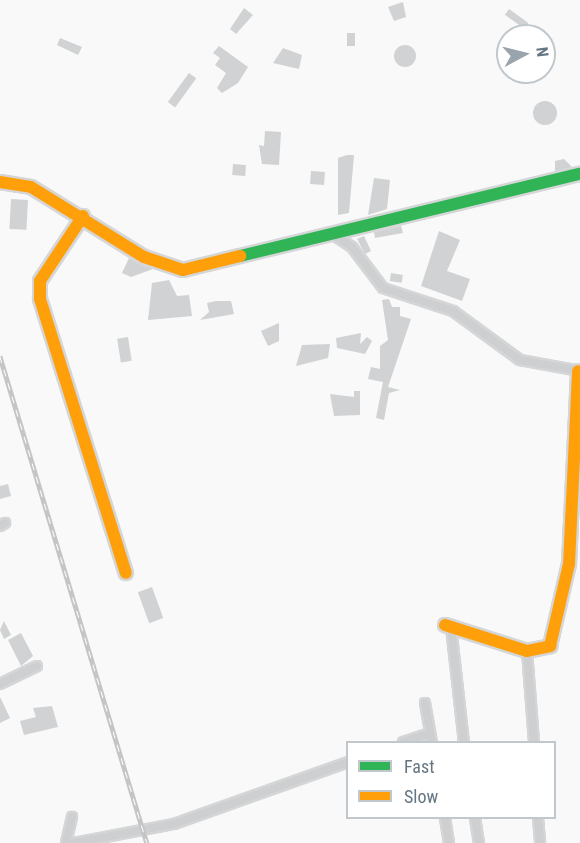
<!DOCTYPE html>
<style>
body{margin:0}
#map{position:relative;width:580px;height:843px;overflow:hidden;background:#f9f9f9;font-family:"Roboto Condensed",sans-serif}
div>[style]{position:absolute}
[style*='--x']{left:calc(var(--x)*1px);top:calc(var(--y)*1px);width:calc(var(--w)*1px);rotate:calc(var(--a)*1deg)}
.building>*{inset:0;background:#d0d2d3;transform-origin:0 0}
.round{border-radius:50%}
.roads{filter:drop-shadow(2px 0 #d5d6d7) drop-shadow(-2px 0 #d5d6d7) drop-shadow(0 2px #d5d6d7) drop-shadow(0 -2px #d5d6d7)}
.street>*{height:8px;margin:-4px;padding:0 4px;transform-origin:4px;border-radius:4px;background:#cecfd0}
.fast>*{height:12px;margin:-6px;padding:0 6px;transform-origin:6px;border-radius:6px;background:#30b455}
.slow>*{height:12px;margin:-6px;padding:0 6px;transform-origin:6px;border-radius:6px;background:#ff9f0a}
.rail>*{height:4.5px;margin-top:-2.25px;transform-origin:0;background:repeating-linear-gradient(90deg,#fff 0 7px,#c3c5c6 0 14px);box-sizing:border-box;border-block:2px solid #c3c5c6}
span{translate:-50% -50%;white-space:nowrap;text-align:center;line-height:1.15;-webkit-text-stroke:6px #fff;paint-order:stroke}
.legend{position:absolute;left:346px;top:741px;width:210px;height:78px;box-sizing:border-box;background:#fff;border:2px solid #c1c8cd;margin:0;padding:8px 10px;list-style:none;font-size:18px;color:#657683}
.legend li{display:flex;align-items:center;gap:12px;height:30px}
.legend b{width:30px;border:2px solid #c1c8cd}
.north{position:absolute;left:496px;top:24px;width:60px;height:60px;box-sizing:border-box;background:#fff;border:2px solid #c1c8cd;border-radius:50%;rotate:83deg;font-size:16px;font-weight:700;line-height:24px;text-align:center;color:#657683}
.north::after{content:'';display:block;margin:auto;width:21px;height:27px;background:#99a4ac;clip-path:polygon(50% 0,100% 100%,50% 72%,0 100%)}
</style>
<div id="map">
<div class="building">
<i style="clip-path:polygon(403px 2px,406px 17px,394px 21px,388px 7px)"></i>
<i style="clip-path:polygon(244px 8px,253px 15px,236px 34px,230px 29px)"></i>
<i style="left:509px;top:9px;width:24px;height:7px;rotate:36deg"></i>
<i style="left:347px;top:33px;width:8px;height:13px"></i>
<i style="clip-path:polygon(60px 38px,82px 47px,78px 55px,57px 45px)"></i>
<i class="round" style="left:394px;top:45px;width:22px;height:22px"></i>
<i style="clip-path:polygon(219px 46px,248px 67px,238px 83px,222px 93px,217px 88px,226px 73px,215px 65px,220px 58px,213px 53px)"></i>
<i style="clip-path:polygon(283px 48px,302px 55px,299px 69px,273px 63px)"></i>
<i style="left:189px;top:73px;width:9px;height:36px;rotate:36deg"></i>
<i class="round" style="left:533px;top:101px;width:24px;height:24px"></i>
<i style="clip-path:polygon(265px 131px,281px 132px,279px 165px,262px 164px,259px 145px,264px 146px)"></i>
<i style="clip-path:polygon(347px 155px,354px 155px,349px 213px,338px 215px,338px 158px)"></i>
<i style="clip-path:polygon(564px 159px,572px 167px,555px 172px,555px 161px)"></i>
<i style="left:233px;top:164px;width:13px;height:11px;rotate:4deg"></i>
<i style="left:311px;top:171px;width:14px;height:13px;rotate:4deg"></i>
<i style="clip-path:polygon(374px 178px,390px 180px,387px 209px,368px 215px)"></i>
<i style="left:11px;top:199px;width:17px;height:30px;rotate:3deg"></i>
<i style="clip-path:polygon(401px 226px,403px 233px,375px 238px,374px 232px)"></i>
<i style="clip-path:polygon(439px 231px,460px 240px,447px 271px,470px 279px,462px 301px,421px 286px)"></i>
<i style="clip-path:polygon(364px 236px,371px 251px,365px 254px,357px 239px)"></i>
<i style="clip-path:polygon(129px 258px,141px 265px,153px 269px,131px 277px,122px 273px)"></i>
<i style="left:391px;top:273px;width:12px;height:8px;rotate:9deg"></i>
<i style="clip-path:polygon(169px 280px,177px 296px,189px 295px,192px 316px,148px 320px,152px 283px)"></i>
<i style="clip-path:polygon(389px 299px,392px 307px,400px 307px,400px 316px,411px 319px,388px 387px,400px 390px,389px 393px,384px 420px,376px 418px,383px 382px,368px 379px,371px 367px,380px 369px,380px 346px,388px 340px,382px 300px)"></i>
<i style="clip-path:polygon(216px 301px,231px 301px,234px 314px,200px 320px,209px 312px,207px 303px)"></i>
<i style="clip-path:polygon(279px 323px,279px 341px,268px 346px,261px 331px)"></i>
<i style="clip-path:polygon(361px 333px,360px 344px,367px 337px,372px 341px,365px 354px,337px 348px,336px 338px)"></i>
<i style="left:128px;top:337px;width:24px;height:11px;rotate:81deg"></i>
<i style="clip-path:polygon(330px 344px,328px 358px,296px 366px,302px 345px)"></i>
<i style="clip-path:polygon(354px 391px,360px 391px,360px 415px,334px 416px,330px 394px,354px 397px)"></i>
<i style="clip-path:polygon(8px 484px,11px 496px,0 499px,0 486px)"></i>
<i style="left:152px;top:587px;width:33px;height:15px;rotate:70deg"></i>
<i style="clip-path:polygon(4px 621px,11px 635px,4px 639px,0 630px)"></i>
<i style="clip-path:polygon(21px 633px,33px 656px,21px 666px,8px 640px)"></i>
<i style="clip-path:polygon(0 697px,10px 718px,0 723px)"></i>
<i style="clip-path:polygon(52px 706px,58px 727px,24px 735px,20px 721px,36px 717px,33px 708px)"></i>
</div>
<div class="roads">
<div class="street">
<i style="--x:335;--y:236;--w:20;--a:33"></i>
<i style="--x:352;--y:247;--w:51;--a:52.9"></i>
<i style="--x:383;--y:288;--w:74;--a:18.2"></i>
<i style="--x:453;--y:311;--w:83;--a:36.2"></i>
<i style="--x:520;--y:360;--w:61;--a:10.4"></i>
<i style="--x:0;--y:526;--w:6;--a:-31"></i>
<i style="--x:451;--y:627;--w:116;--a:83.6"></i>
<i style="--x:527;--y:651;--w:91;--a:85.6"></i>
<i style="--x:0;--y:684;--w:41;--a:-25.9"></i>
<i style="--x:425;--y:703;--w:40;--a:80"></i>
<i style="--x:403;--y:742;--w:28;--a:-18"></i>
<i style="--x:445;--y:818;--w:25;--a:81"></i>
<i style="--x:475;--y:818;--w:25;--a:81"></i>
<i style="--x:538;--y:818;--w:25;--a:85"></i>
<i style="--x:66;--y:843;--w:27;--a:-77"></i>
<i style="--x:74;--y:843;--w:102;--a:-10.8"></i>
<i style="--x:174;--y:824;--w:185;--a:-19.6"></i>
</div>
<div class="fast">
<i style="--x:240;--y:256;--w:350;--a:-13.6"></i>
</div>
<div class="slow">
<i style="--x:0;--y:182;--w:31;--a:9"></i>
<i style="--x:31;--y:187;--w:133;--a:31.8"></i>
<i style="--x:144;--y:257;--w:41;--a:18.4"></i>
<i style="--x:183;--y:270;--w:59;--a:-13.8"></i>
<i style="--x:83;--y:216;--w:78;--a:123.5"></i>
<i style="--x:40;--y:281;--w:18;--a:90"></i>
<i style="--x:40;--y:299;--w:287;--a:72.6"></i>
<i style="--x:445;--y:625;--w:86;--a:17.6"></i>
<i style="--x:527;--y:651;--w:24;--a:-12"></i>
<i style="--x:550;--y:646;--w:84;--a:-77"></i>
<i style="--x:569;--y:564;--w:193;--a:-87.3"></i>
</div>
</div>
<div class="rail">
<i style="--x:0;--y:356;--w:509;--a:73.2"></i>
</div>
<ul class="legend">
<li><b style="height:8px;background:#30b455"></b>Fast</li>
<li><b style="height:8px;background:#ff9f0a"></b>Slow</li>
</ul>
<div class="north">N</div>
</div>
